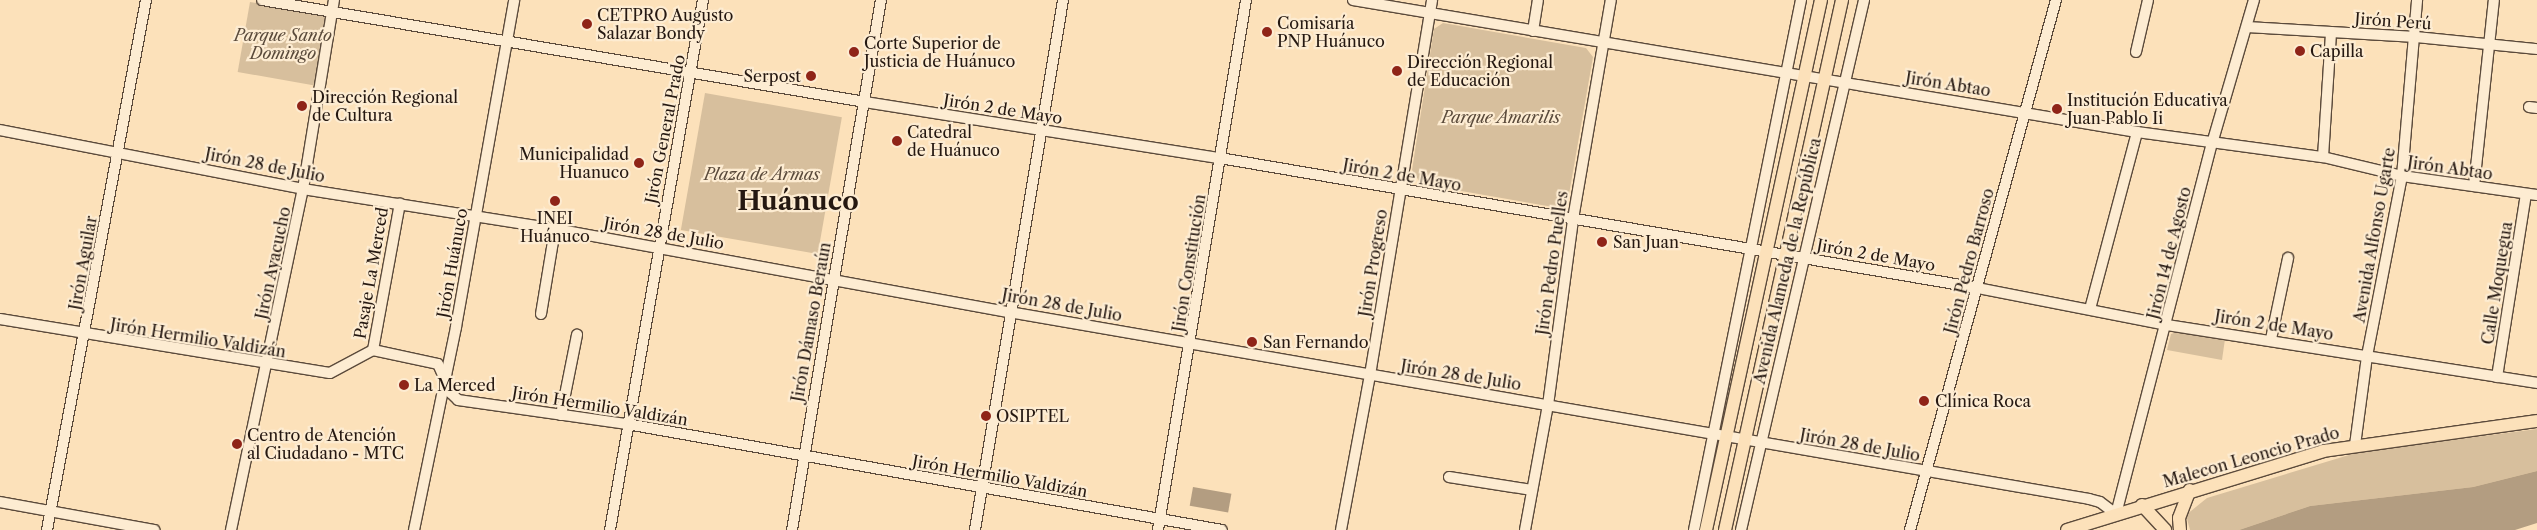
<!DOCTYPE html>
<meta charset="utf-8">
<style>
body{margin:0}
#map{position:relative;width:2537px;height:530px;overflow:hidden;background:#fce1ba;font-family:"Libre Caslon Text",serif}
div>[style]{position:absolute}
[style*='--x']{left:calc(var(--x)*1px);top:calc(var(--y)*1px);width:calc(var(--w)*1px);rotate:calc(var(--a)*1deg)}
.green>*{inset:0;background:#d7bf9d;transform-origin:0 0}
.water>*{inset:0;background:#b39d81;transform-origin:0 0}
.roads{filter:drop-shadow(1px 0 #5b4a3b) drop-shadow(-1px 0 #5b4a3b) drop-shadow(0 1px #5b4a3b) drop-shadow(0 -1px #5b4a3b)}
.minor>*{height:10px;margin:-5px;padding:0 5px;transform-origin:5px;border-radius:5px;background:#fdecd2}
.major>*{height:12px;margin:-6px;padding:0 6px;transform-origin:6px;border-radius:6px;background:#fce1ba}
.dots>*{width:14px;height:14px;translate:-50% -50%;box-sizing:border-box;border:2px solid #fdecd2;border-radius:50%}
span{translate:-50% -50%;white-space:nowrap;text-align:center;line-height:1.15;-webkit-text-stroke:4.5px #fdecd2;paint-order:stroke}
.poi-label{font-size:16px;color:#251811}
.left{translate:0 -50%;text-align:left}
.right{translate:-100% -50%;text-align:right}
.street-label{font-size:16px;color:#251811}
.park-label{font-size:16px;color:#5a4a3b;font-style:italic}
.town-label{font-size:26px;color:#251811;font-weight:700}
</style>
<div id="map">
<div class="green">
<i style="left:250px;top:2px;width:78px;height:71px;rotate:10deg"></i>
<i style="clip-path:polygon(1443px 23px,1586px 48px,1593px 57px,1568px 200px,1559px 208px,1421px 184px,1412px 170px,1434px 29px)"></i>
<i style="left:705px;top:93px;width:139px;height:139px;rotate:10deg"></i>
<i style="clip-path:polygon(2179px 331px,2225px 339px,2222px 360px,2167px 350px,2171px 334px)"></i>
<i style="clip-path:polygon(2537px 429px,2537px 471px,2473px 487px,2310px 506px,2239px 530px,2190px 530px,2186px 515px,2207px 498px,2359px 452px)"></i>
</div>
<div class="water">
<i style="clip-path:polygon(2537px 471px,2537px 523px,2515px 530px,2239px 530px,2310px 506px,2473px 487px)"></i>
<i style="left:1193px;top:487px;width:39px;height:19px;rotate:10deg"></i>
</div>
<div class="roads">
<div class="minor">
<i style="--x:262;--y:0;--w:612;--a:9.6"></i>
<i style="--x:865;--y:102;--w:359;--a:9"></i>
<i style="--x:1220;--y:158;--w:769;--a:9.73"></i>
<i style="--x:1978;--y:288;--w:193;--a:11.1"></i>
<i style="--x:2167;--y:325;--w:375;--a:8.9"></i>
<i style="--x:1353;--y:0;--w:795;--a:9.56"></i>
<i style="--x:2137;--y:132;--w:188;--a:7.7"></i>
<i style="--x:2323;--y:157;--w:81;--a:13.5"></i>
<i style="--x:2402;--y:176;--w:136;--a:8"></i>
<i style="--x:2247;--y:27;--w:169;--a:3.4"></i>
<i style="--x:2416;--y:37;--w:122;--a:5.7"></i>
<i style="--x:1533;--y:31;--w:31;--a:-81"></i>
<i style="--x:2136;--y:52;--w:53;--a:-77"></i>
<i style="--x:2529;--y:107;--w:8;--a:7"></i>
<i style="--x:0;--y:130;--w:309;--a:11"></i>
<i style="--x:303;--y:189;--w:255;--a:9"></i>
<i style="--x:555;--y:229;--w:462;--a:10.4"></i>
<i style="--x:1009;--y:312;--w:1096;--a:9.82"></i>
<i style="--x:2089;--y:499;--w:11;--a:15"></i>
<i style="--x:2100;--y:502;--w:20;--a:37"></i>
<i style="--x:2116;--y:514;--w:386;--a:-75.5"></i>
<i style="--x:2213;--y:140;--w:146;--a:-73.7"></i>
<i style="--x:2323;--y:157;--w:125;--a:-86.3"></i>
<i style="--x:2474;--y:186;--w:187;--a:-83.9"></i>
<i style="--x:2090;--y:309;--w:183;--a:-75.1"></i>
<i style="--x:541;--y:314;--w:86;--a:-80.6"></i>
<i style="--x:0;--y:319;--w:334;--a:9.3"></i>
<i style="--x:330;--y:373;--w:49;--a:-28.1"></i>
<i style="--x:373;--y:350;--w:66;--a:12.2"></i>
<i style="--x:438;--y:364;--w:32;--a:66"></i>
<i style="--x:451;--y:393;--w:10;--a:45"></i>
<i style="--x:458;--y:400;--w:171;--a:8.1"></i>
<i style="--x:627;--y:424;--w:604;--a:10.1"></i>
<i style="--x:2271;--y:339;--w:83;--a:-78.1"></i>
<i style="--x:373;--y:350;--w:149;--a:-79.6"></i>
<i style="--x:2497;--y:377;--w:185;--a:-81"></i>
<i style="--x:561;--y:415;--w:82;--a:-78.7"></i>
<i style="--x:2355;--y:445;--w:90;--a:-82.3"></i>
<i style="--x:2367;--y:356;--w:183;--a:-79"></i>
<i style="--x:2402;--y:176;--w:177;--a:-85.1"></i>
<i style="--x:1449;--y:477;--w:84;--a:8.9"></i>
<i style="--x:0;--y:502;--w:157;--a:10.3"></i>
<i style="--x:47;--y:530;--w:539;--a:-79.42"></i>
<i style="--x:231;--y:530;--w:349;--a:-78.1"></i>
<i style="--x:303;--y:189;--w:192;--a:-80.7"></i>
<i style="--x:414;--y:530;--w:207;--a:-78.3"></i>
<i style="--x:456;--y:327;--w:332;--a:-79.9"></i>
<i style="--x:610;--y:530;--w:538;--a:-80.05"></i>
<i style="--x:792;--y:530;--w:537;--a:-80.47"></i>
<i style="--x:975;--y:530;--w:537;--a:-80.57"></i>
<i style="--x:1158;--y:530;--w:537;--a:-80.57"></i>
<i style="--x:1341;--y:530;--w:158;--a:-79.4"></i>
<i style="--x:1370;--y:375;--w:380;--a:-80.6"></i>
<i style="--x:1525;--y:530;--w:127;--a:-79.6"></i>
<i style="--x:1548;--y:405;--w:188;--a:-82.3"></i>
<i style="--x:1573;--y:219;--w:222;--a:-80.2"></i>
<i style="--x:1694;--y:530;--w:541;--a:-78.59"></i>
<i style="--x:1741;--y:530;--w:544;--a:-76.93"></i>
<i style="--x:1910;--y:530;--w:550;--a:-74.6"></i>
</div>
<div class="major">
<i style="--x:2142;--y:505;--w:34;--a:47"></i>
<i style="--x:1706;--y:530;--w:542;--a:-77.76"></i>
<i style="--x:1725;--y:530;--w:543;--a:-77.55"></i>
<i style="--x:2067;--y:530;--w:268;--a:-17.1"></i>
<i style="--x:2323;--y:451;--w:216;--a:-8"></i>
<i style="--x:2180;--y:530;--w:12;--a:-95"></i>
<i style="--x:2179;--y:518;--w:30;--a:-69"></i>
</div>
</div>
<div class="dots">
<i style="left:587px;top:24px;background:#8f2418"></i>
<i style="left:1267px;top:32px;background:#8f2418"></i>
<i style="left:2300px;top:51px;background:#8f2418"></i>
<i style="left:854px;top:52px;background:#8f2418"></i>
<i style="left:1397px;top:71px;background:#8f2418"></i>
<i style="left:811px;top:76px;background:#8f2418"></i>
<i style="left:302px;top:106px;background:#8f2418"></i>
<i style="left:2057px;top:109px;background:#8f2418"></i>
<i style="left:897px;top:141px;background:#8f2418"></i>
<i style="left:639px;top:163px;background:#8f2418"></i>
<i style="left:555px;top:201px;background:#8f2418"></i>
<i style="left:1602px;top:242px;background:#8f2418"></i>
<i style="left:1252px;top:342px;background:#8f2418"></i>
<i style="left:404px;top:385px;background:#8f2418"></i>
<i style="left:1924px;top:401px;background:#8f2418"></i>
<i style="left:986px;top:416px;background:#8f2418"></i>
<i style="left:237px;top:444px;background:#8f2418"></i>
</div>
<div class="poi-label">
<span class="left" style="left:597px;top:24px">CETPRO Augusto<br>Salazar Bondy</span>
<span class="left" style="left:1277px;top:32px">Comisaría<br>PNP Huánuco</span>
<span class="left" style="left:864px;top:52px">Corte Superior de<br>Justicia de Huánuco</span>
<span class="left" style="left:2310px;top:51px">Capilla</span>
<span class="left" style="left:1407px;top:71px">Dirección Regional<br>de Educación</span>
<span class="right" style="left:801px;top:76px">Serpost</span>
<span class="left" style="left:312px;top:106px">Dirección Regional<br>de Cultura</span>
<span class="left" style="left:2067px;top:109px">Institución Educativa<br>Juan Pablo Ii</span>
<span class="left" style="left:907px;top:141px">Catedral<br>de Huánuco</span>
<span class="right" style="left:629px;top:163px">Municipalidad<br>Huanuco</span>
<span style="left:555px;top:227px">INEI<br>Huánuco</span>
<span class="left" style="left:1613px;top:242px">San Juan</span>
<span class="left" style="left:1263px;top:342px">San Fernando</span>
<span class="left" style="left:414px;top:385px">La Merced</span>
<span class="left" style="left:1935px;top:401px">Clínica Roca</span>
<span class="left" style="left:996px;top:416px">OSIPTEL</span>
<span class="left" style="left:247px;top:444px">Centro de Atención<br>al Ciudadano - MTC</span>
</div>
<div class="street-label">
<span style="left:2393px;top:21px;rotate:4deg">Jirón Perú</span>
<span style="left:1948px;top:84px;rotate:9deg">Jirón Abtao</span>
<span style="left:1003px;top:109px;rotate:9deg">Jirón 2 de Mayo</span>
<span style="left:665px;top:129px;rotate:-79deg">Jirón General Prado</span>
<span style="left:265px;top:165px;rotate:11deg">Jirón 28 de Julio</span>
<span style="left:2450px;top:168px;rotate:8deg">Jirón Abtao</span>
<span style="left:1402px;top:175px;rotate:10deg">Jirón 2 de Mayo</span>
<span style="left:664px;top:233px;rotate:10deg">Jirón 28 de Julio</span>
<span style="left:2374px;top:235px;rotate:-80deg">Avenida Alfonso Ugarte</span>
<span style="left:2169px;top:253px;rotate:-76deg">Jirón 14 de Agosto</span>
<span style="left:1876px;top:255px;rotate:10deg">Jirón 2 de Mayo</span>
<span style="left:1787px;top:261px;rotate:-77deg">Avenida Alameda de la República</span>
<span style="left:1969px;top:261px;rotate:-75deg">Jirón Pedro Barroso</span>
<span style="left:83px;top:263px;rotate:-80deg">Jirón Aguilar</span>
<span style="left:273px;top:263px;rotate:-78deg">Jirón Ayacucho</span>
<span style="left:452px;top:263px;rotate:-80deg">Jirón Huánuco</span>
<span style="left:1189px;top:263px;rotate:-81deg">Jirón Constitución</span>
<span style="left:1373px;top:263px;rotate:-81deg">Jirón Progreso</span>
<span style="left:1552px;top:263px;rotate:-82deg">Jirón Pedro Puelles</span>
<span style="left:371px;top:273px;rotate:-80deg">Pasaje La Merced</span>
<span style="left:2497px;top:283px;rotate:-81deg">Calle Moquegua</span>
<span style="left:1062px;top:305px;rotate:10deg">Jirón 28 de Julio</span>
<span style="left:811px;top:322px;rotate:-80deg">Jirón Dámaso Beraún</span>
<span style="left:2274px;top:325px;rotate:9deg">Jirón 2 de Mayo</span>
<span style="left:198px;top:338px;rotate:9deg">Jirón Hermilio Valdizán</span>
<span style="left:1461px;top:375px;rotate:9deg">Jirón 28 de Julio</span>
<span style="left:600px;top:406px;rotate:9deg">Jirón Hermilio Valdizán</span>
<span style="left:1860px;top:445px;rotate:10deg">Jirón 28 de Julio</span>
<span style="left:2251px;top:457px;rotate:-16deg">Malecon Leoncio Prado</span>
<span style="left:1000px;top:476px;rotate:10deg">Jirón Hermilio Valdizán</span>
</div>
<div class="park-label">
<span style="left:283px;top:44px">Parque Santo<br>Domingo</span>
<span style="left:1501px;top:117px">Parque Amarilis</span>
<span style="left:762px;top:174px">Plaza de Armas</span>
</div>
<div class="town-label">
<span style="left:798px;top:202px">Huánuco</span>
</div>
</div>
